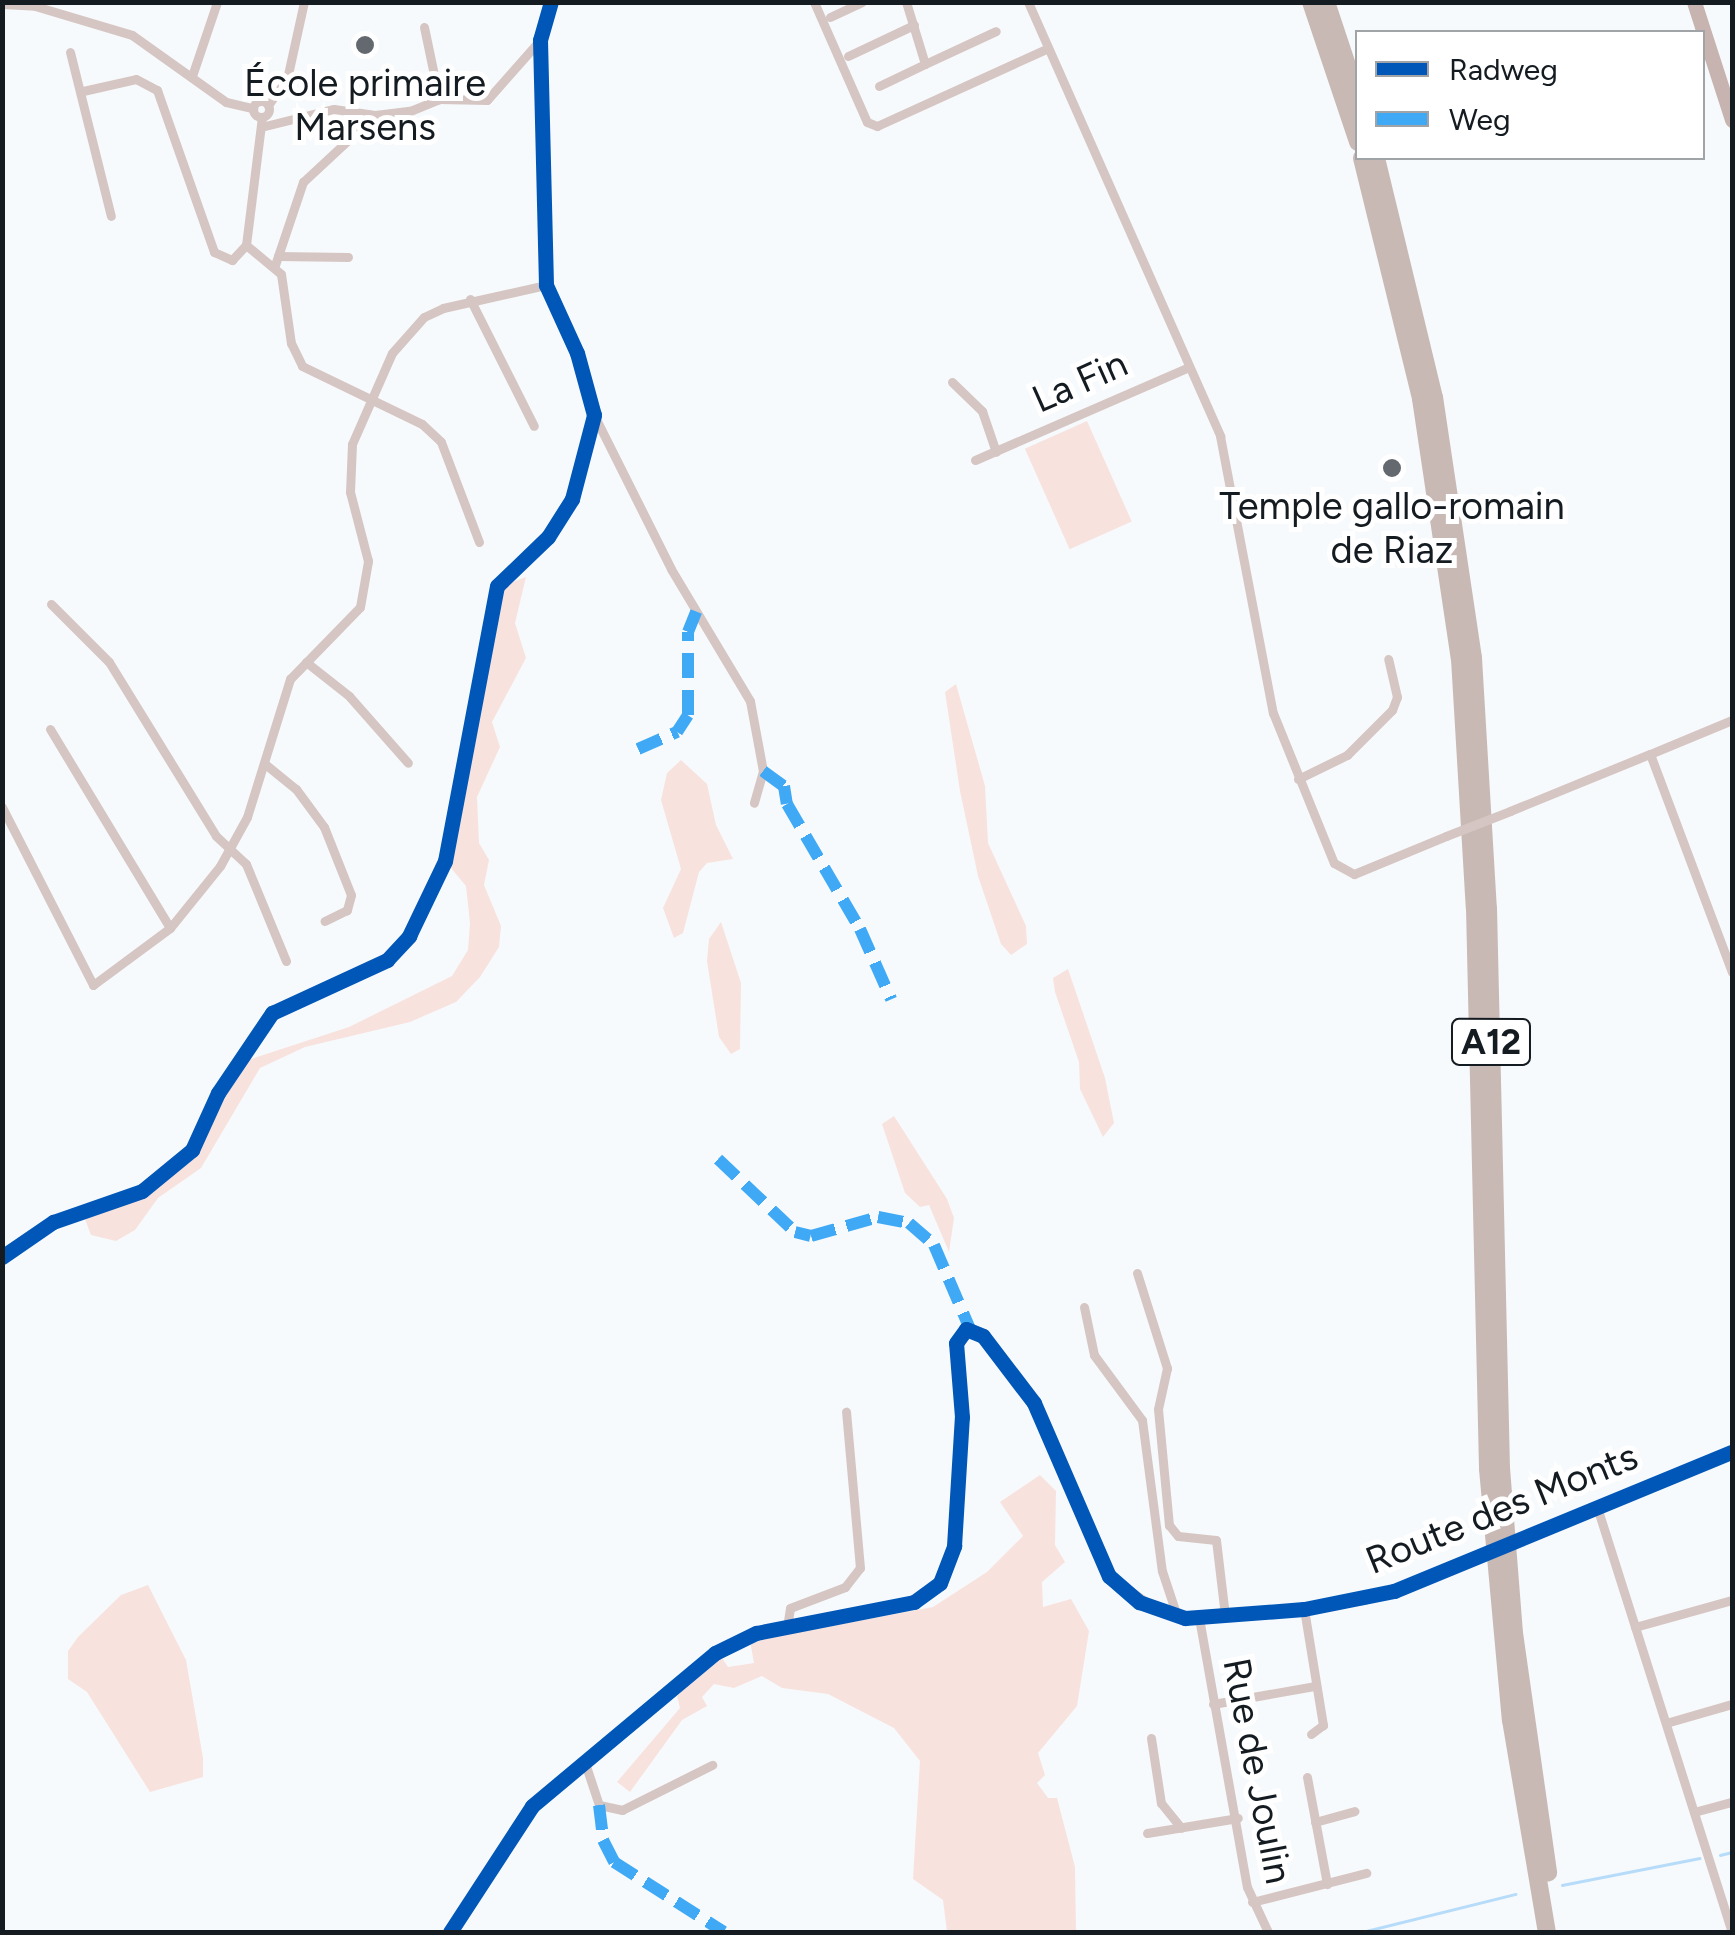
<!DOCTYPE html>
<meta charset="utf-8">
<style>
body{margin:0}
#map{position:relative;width:1735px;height:1935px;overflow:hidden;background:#f7fafc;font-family:Figtree,sans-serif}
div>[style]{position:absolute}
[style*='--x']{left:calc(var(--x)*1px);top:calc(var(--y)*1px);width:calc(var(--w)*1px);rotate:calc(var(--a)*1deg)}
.green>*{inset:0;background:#f8e2de;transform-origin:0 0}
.stream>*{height:2.5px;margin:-1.25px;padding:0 1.25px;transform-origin:1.25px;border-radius:1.25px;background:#b7dcfa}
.street>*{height:9px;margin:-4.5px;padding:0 4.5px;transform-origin:4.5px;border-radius:4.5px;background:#d6c6c3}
.street>.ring{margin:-4.5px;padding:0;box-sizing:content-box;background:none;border:9px solid #d6c6c3;border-radius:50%}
.primary>*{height:15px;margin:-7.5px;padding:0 7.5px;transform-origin:7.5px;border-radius:7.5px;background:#c7b4b0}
.highway>*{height:18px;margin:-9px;padding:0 9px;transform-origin:9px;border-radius:9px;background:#c9b9b5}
.street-bridge>*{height:9px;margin:-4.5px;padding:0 4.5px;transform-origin:4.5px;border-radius:4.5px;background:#d6c6c3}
.quiet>*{height:12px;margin-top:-6px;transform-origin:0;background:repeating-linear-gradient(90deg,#3fa9f5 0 25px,transparent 0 37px)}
.cycleway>*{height:15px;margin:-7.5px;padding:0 7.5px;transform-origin:7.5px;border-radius:7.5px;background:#0057b8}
.dots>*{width:28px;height:28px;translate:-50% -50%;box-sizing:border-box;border:5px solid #fff;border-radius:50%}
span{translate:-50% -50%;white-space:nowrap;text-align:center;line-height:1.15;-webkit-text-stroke:10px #fff;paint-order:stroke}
.shield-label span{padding:2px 8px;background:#fff;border:2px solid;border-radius:8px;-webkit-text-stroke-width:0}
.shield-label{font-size:35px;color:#141b21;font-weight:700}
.poi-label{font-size:38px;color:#141b21}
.street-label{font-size:38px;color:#141b21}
.frame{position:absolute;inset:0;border:5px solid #141b21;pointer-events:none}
.legend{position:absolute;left:1355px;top:30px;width:350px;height:130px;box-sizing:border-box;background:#fff;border:2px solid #a1a4a6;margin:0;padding:12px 18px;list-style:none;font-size:30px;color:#141b21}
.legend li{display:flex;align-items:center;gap:20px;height:50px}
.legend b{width:50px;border:2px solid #a1a4a6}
</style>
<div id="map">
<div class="green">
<i style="left:1087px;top:421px;width:110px;height:68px;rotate:66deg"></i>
<i style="clip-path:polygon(526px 577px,515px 623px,526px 658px,492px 722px,500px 747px,477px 797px,479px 843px,489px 860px,484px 885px,501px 926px,499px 947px,480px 977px,456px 1002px,410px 1022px,305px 1047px,260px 1068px,201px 1168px,158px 1198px,135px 1230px,116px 1241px,91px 1235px,83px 1214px,142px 1191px,192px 1150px,236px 1064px,349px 1027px,452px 976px,468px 950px,470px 923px,466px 886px,445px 861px,466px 724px,497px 588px)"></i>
<i style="clip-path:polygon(956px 684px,985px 786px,988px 843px,1026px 926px,1027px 944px,1011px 955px,1001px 944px,978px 876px,960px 791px,945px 692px)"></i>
<i style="clip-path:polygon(681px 760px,707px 784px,716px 825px,733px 859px,707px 863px,699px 872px,683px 933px,674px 938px,663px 908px,681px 869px,661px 800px,667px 773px)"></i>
<i style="clip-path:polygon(721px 922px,741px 983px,740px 1049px,731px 1054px,719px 1037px,707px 961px,709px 939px)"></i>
<i style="clip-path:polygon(1068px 969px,1105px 1078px,1114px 1123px,1103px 1137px,1080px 1089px,1079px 1062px,1055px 992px,1053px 978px)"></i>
<i style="clip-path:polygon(894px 1116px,947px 1199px,954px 1218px,949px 1252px,929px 1205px,920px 1207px,905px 1193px,882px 1124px)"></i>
<i style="clip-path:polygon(1040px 1475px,1056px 1491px,1055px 1545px,1065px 1562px,1042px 1582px,1043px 1607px,1071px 1599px,1089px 1631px,1077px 1706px,1038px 1753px,1045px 1775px,1037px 1783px,1048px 1798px,1057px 1798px,1075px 1867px,1076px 1932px,947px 1932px,943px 1900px,913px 1879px,920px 1761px,894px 1728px,828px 1694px,782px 1688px,762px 1676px,734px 1688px,714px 1684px,702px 1697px,707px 1706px,682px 1720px,630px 1792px,617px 1782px,680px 1708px,677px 1696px,720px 1655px,728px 1667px,754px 1663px,750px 1641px,933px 1607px,987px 1572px,1023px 1536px,1000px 1502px)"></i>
<i style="clip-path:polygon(148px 1585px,186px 1660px,203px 1758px,203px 1777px,150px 1792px,87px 1692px,68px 1679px,68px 1651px,78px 1637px,121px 1595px)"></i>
</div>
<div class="stream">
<i style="--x:1720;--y:1855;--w:12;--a:-14"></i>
<i style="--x:1562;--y:1885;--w:140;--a:-11.1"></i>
<i style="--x:1362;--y:1932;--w:158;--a:-13.9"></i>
</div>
<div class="street">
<i style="--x:814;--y:2;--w:131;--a:66.2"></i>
<i style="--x:867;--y:122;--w:11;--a:22"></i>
<i style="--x:877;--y:126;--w:188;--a:-24.5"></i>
<i style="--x:1028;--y:2;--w:475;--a:66.1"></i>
<i style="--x:1220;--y:436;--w:282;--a:79.2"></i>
<i style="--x:1273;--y:713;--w:162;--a:67.9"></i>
<i style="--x:1334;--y:863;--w:23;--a:29"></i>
<i style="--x:1354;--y:874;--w:100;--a:-22.4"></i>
<i style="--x:2;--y:4;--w:33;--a:3"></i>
<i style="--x:35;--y:6;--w:101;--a:16.6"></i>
<i style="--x:132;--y:35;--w:115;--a:35.5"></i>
<i style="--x:226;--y:102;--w:28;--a:13"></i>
<i style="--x:830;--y:17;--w:35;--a:-25"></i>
<i style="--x:424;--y:27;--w:74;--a:78.2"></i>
<i style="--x:70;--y:52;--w:169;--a:76"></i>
<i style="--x:848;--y:56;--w:73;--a:-25.2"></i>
<i style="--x:925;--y:64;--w:78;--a:-24.9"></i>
<i style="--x:192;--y:76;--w:78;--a:-71.3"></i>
<i style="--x:879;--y:86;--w:51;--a:-25.6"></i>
<i style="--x:925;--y:64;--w:65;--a:-107"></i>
<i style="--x:83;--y:91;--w:54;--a:-12.8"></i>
<i style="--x:136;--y:79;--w:24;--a:28"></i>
<i style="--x:157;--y:90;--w:172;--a:70.6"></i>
<i style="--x:214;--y:252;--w:20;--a:24"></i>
<i style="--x:232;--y:260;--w:21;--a:-47"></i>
<i style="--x:246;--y:245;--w:129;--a:-82.9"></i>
<i class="ring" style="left:253px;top:101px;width:7px;height:7px"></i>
<i style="--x:268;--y:105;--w:32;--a:-54"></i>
<i style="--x:287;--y:79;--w:79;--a:-77.6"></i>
<i style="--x:261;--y:127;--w:75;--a:-13.9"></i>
<i style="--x:334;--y:109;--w:41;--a:8.3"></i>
<i style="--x:375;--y:115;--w:35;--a:-7"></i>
<i style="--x:410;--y:111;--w:31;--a:-22"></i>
<i style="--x:439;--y:99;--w:48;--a:1.2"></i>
<i style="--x:487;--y:100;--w:80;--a:-48.5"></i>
<i style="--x:246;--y:245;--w:45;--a:39.6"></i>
<i style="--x:281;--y:274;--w:70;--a:81.8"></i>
<i style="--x:291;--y:343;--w:25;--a:64"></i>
<i style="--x:302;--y:366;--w:133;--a:25.8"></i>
<i style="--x:422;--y:424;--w:26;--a:43"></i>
<i style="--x:441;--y:442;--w:107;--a:69.2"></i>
<i style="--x:278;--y:256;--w:70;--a:0.8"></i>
<i style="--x:275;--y:265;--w:88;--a:-71.4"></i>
<i style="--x:303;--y:182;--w:98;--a:-42.9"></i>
<i style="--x:470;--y:299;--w:142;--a:63.3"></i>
<i style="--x:952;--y:382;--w:42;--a:44"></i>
<i style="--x:982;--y:411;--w:43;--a:71.1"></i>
<i style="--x:594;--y:415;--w:172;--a:63.4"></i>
<i style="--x:671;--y:569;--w:154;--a:59.1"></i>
<i style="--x:750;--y:701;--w:71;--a:79.5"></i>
<i style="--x:763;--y:771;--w:33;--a:106"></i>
<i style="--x:975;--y:460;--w:233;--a:-23.5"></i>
<i style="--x:51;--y:604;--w:82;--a:45"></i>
<i style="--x:109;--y:662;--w:204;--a:58.4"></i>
<i style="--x:216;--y:836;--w:41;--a:43"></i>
<i style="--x:246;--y:864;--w:105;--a:67.6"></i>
<i style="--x:306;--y:662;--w:55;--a:38.3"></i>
<i style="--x:349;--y:696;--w:89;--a:48.6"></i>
<i style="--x:1732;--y:720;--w:89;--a:157.5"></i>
<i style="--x:1650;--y:754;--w:233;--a:69.4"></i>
<i style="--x:50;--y:729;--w:232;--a:58.9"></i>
<i style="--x:265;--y:764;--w:40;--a:39"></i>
<i style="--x:296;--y:789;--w:47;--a:53.6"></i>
<i style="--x:324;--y:827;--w:73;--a:68.3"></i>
<i style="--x:351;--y:895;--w:16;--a:105"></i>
<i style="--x:347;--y:910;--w:25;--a:154"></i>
<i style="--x:1298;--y:779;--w:55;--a:-26.1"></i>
<i style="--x:1347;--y:755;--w:64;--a:-45"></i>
<i style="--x:1392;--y:710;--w:14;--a:-69"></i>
<i style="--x:1397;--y:697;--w:39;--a:-103"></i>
<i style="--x:2;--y:807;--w:200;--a:62.9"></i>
<i style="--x:93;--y:985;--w:96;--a:-36.5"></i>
<i style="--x:170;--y:928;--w:80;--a:-51.1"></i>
<i style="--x:220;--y:866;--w:56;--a:-61.1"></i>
<i style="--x:247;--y:817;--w:145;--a:-72.7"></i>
<i style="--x:290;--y:679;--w:100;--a:-45.8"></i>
<i style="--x:360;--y:607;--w:47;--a:-80.1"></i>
<i style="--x:368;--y:561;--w:71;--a:-104.6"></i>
<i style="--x:350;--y:492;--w:48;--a:-87.6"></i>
<i style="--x:352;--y:444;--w:99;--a:-66.3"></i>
<i style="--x:392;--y:353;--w:48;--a:-48.4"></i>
<i style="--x:424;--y:317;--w:21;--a:-25"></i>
<i style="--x:443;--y:308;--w:106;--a:-12.6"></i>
<i style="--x:1510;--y:811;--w:151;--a:-22.2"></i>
<i style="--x:2;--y:1257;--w:62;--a:-34.5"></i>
<i style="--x:53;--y:1222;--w:94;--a:-19.2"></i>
<i style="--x:142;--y:1191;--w:65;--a:-39.4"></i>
<i style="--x:192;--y:1150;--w:63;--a:-65.5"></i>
<i style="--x:218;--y:1093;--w:97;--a:-56"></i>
<i style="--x:272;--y:1013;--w:127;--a:-24.7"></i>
<i style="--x:387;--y:960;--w:33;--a:-47"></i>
<i style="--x:409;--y:936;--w:83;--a:-64.4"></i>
<i style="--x:445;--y:861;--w:280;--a:-79.3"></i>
<i style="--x:497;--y:586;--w:71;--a:-43.9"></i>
<i style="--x:548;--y:537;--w:45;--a:-57.7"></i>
<i style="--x:572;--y:499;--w:87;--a:-75.3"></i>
<i style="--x:594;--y:415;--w:64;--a:-105.3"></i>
<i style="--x:577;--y:353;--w:75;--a:-114.5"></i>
<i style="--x:546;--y:285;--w:245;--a:-91.4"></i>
<i style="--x:540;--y:40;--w:40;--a:-74"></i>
<i style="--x:1137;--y:1273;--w:100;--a:72.5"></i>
<i style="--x:1167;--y:1368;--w:42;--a:102.4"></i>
<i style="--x:1158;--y:1409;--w:117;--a:84.6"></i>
<i style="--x:1169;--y:1525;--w:14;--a:51"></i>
<i style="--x:1178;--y:1536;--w:38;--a:6"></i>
<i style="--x:1216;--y:1540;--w:77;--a:83.2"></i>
<i style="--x:1084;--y:1307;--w:49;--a:78.2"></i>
<i style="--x:1094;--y:1355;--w:81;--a:53.6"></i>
<i style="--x:1142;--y:1420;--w:152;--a:82.5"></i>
<i style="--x:1162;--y:1571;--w:47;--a:71.6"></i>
<i style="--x:1597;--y:1507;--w:446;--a:72.4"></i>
<i style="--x:1533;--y:1534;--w:215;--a:-22.4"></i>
<i style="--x:1304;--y:1609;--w:118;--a:80.7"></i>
<i style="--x:1323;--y:1725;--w:15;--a:143"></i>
<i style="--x:1199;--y:1618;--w:273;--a:79.9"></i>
<i style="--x:1247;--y:1887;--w:50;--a:65"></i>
<i style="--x:787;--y:1627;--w:19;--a:-81"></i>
<i style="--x:790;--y:1608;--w:59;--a:-20.9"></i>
<i style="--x:845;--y:1587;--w:24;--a:-52"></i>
<i style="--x:860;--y:1568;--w:157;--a:-95.1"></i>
<i style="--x:1635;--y:1627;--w:101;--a:-15.6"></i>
<i style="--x:1213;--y:1704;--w:104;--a:-10"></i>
<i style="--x:1666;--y:1723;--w:69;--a:-16.1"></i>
<i style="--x:1151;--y:1738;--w:66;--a:81.3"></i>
<i style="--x:1161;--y:1803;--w:32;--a:51"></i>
<i style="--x:584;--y:1760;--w:47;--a:71.6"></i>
<i style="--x:599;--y:1805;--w:24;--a:12"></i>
<i style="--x:622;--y:1810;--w:101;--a:-26.6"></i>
<i style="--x:1307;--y:1777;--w:109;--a:79.4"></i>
<i style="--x:1694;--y:1812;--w:39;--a:-15"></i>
<i style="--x:1315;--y:1822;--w:41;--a:-15.4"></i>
<i style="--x:1147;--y:1833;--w:92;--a:-9.4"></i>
<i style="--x:1252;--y:1902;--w:118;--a:-14.3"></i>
<i style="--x:450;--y:1932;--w:150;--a:-56.9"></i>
<i style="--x:532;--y:1806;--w:239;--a:-39.9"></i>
<i style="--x:715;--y:1653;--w:46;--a:-26"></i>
<i style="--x:756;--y:1633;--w:161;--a:-11.1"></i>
<i style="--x:914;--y:1602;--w:32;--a:-36"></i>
<i style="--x:940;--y:1583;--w:40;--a:-69"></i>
<i style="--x:954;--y:1546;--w:129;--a:-86.5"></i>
<i style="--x:962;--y:1417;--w:74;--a:-94.6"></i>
<i style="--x:956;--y:1343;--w:17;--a:-54"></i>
<i style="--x:966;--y:1329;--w:18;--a:22"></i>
<i style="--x:983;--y:1336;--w:84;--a:52.7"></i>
<i style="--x:1034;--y:1403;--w:189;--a:66.6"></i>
<i style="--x:1109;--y:1576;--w:61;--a:35"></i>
<i style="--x:1159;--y:1611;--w:41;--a:9.9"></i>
<i style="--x:1199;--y:1618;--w:166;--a:-6.2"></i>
<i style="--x:1364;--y:1600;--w:115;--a:-21"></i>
</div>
<div class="primary">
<i style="--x:1694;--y:2;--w:124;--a:72.1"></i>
</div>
<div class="highway">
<i style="--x:1311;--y:2;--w:148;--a:71.4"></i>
<i style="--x:1326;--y:2;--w:101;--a:71.6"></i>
<i style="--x:1362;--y:158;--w:248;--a:76.2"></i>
<i style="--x:1421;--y:399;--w:263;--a:81.5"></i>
<i style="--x:1460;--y:659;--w:249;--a:86.6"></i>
<i style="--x:1475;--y:908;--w:561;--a:88.67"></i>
<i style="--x:1488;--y:1469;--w:252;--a:84.8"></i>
<i style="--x:1511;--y:1720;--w:215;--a:80.4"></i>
<i style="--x:1376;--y:158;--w:246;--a:76.4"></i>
<i style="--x:1434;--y:397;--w:264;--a:81.5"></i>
<i style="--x:1473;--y:658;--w:250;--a:86.6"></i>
<i style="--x:1488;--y:908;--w:560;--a:88.67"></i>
<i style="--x:1501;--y:1468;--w:166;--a:85.5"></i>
<i style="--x:1514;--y:1633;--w:242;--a:81.9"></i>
</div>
<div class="street-bridge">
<i style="--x:1446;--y:836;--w:69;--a:-21.3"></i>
<i style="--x:1471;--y:1559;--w:67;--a:-22"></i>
</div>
<div class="quiet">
<i style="--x:638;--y:749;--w:43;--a:-23.6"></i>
<i style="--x:677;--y:732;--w:20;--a:-57"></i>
<i style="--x:688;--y:715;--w:83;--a:-90"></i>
<i style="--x:688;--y:632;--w:22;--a:-68"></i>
<i style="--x:763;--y:771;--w:26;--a:36"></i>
<i style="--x:784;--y:786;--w:18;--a:81"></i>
<i style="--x:787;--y:804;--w:145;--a:59.7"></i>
<i style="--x:860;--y:929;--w:77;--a:66.1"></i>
<i style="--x:718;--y:1159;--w:106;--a:43.5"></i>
<i style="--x:795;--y:1232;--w:16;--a:14"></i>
<i style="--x:811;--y:1236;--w:70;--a:-15.8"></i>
<i style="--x:878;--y:1217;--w:32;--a:11"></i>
<i style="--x:909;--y:1223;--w:33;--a:41"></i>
<i style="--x:934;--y:1245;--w:91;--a:66.8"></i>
<i style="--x:599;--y:1805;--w:35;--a:83"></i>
<i style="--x:603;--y:1840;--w:25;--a:63"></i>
<i style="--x:614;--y:1862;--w:130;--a:32.5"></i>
</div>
<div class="cycleway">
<i style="--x:2;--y:1257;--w:62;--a:-34.5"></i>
<i style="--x:53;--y:1222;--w:94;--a:-19.2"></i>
<i style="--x:142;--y:1191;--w:65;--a:-39.4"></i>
<i style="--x:192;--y:1150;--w:63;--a:-65.5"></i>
<i style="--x:218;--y:1093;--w:97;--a:-56"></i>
<i style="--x:272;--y:1013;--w:127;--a:-24.7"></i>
<i style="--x:387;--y:960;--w:33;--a:-47"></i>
<i style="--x:409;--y:936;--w:83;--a:-64.4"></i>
<i style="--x:445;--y:861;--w:280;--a:-79.3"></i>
<i style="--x:497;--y:586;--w:71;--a:-43.9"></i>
<i style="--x:548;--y:537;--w:45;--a:-57.7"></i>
<i style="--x:572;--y:499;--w:87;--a:-75.3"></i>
<i style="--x:594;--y:415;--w:64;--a:-105.3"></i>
<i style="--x:577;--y:353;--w:75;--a:-114.5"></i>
<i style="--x:546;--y:285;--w:245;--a:-91.4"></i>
<i style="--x:540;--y:40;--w:40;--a:-74"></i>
<i style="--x:450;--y:1932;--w:150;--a:-56.9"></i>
<i style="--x:532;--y:1806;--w:239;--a:-39.9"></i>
<i style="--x:715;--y:1653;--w:46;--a:-26"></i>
<i style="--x:756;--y:1633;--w:161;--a:-11.1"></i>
<i style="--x:914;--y:1602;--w:32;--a:-36"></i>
<i style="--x:940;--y:1583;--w:40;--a:-69"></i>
<i style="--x:954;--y:1546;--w:129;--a:-86.5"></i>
<i style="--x:962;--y:1417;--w:74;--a:-94.6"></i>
<i style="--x:956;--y:1343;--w:17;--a:-54"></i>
<i style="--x:966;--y:1329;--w:18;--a:22"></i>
<i style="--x:983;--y:1336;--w:84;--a:52.7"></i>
<i style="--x:1034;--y:1403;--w:189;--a:66.6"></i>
<i style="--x:1109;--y:1576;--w:40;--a:41"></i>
<i style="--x:1139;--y:1602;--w:49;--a:19.2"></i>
<i style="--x:1185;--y:1618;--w:119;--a:-4.3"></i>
<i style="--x:1304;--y:1609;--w:92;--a:-11.3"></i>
<i style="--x:1394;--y:1591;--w:365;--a:-22.4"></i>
</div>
<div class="dots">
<i style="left:365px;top:45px;background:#63696e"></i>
<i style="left:1392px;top:468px;background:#63696e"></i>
</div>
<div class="shield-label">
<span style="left:1491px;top:1042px">A12</span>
</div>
<div class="poi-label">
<span style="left:365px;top:106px">École primaire<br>Marsens</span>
<span style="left:1392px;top:529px">Temple gallo-romain<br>de Riaz</span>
</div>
<div class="street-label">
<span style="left:1080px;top:382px;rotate:-24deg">La Fin</span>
<span style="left:1502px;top:1509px;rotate:-22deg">Route des Monts</span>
<span style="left:1257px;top:1771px;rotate:79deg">Rue de Joulin</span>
</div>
<div class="frame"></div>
<ul class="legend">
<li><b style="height:12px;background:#0057b8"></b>Radweg</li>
<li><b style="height:12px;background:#3fa9f5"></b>Weg</li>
</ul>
</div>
